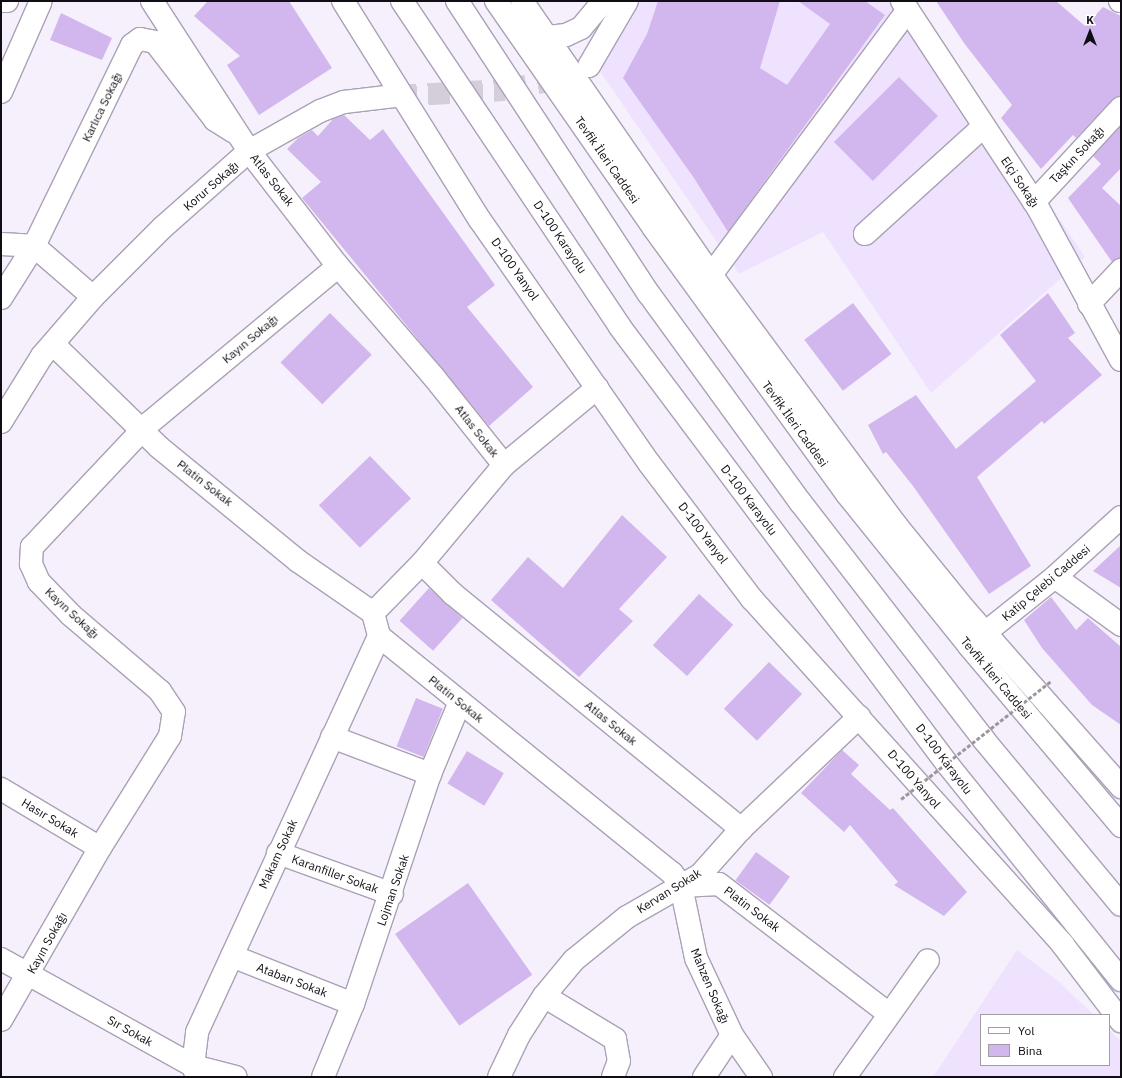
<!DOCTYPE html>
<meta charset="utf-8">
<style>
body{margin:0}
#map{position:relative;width:1122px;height:1078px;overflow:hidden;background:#f6f0fd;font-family:"IBM Plex Sans",sans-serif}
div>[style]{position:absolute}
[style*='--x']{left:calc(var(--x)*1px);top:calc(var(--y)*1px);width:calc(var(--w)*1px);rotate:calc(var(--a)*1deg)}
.built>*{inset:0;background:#efe2fe}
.building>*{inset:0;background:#d2b7ee;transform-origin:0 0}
.major-tunnel>*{height:22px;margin-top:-11px;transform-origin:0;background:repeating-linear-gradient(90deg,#d4ceda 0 22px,transparent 0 33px)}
.roads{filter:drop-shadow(1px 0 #aaa1b5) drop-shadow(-1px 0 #aaa1b5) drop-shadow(0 1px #aaa1b5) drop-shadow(0 -1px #aaa1b5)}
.minor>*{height:22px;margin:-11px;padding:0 11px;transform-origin:11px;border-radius:11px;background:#fff}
.major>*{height:22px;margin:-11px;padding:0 11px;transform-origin:11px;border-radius:11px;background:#fff}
.highway>*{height:22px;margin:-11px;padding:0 11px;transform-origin:11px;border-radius:11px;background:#fff}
.path-bridge>*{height:2.5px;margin-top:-1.25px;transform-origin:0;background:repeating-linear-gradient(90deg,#9a959f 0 4px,transparent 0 6px)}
span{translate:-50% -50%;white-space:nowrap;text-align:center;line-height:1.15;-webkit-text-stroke:3px #fff;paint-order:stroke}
.street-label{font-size:12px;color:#110d14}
.frame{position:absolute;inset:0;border:2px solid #110d14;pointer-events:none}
.legend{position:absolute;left:980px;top:1014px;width:130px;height:52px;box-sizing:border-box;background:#fff;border:1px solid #a09ea1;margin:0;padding:5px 7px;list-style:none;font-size:12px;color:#110d14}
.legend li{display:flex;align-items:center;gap:8px;height:20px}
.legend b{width:20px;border:1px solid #a09ea1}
.north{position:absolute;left:1070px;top:12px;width:40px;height:40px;-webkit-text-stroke:3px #fff;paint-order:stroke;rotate:0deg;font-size:11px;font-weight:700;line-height:16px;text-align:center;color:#110d14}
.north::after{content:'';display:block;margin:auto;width:14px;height:18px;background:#110d14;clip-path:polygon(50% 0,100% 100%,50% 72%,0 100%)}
</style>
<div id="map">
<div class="built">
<i style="clip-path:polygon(638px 1px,912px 1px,1085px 257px,931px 393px,823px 232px,739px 274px,599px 70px)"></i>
<i style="clip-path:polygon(1017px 950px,1058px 981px,1094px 1015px,981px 1015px,981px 1065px,1109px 1065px,1109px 1030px,1121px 1041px,1121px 1077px,933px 1077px)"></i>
</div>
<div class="building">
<i style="clip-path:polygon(214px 1px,289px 1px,332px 68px,259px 115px,227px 65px,240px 56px,194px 16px,207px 2px)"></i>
<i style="clip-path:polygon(658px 1px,780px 1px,760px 68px,787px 85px,830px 24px,798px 1px,865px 1px,885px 15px,728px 232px,694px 178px,623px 78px,647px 34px)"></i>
<i style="clip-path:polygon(936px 1px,1056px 1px,1085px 26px,1103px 7px,1121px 16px,1121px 96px,1112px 100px,1076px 138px,1073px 135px,1041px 169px,1001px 118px,1012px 105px,964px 43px)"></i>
<i style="clip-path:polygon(61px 13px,112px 38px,102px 60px,50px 40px)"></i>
<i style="left:899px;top:77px;width:55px;height:92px;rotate:45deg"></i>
<i style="clip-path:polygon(344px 115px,370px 140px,383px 129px,495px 285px,467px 307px,533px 387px,489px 426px,302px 198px,321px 182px,287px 149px,298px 138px,312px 130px,318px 136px,333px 119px)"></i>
<i style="clip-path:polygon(1121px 126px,1121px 168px,1102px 188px,1121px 206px,1121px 258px,1112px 262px,1068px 198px,1101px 164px,1093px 156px)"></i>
<i style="clip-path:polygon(1048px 293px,1075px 333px,1068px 338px,1102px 375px,1044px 424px,1042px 421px,977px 477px,1031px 566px,989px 594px,913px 486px,886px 452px,883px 454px,868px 425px,916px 395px,956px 449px,1036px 381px,1000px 335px)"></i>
<i style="left:853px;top:303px;width:64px;height:61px;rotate:53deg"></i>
<i style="left:330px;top:313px;width:59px;height:70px;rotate:45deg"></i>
<i style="left:370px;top:456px;width:59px;height:71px;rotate:46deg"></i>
<i style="clip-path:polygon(622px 515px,667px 557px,619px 609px,633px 621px,579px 677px,491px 600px,528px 557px,563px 588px)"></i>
<i style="clip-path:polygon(1121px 545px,1121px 588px,1093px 571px)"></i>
<i style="left:429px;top:588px;width:45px;height:44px;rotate:42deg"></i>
<i style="left:699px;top:594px;width:46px;height:69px;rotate:42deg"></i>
<i style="clip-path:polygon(1051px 597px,1076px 630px,1088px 618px,1121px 647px,1121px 725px,1092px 705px,1042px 648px,1024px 620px)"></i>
<i style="left:769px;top:662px;width:46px;height:65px;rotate:44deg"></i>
<i style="left:416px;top:698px;width:29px;height:52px;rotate:22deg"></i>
<i style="clip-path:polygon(842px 750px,859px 765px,851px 774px,890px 810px,893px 808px,967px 892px,944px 916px,894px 885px,898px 882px,850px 825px,844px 832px,801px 793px)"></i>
<i style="left:467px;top:751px;width:43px;height:38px;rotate:31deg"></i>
<i style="left:756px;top:852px;width:42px;height:35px;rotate:36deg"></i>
<i style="left:468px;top:883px;width:112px;height:89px;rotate:55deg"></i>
</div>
<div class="major-tunnel">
<i style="--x:395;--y:96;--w:110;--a:-3.1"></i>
<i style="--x:505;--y:90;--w:64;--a:-11.7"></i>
</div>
<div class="roads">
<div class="minor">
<i style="--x:902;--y:1;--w:248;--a:56.7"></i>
<i style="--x:1038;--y:208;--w:173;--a:61.4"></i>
<i style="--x:1;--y:92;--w:99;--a:-66.3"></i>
<i style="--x:1034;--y:202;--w:128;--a:-47.2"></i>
<i style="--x:865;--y:234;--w:159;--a:-42.2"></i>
<i style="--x:1;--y:244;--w:33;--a:3"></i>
<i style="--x:34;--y:246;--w:78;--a:40.8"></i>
<i style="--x:711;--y:275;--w:330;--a:-53.4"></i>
<i style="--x:1;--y:298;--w:62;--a:-57.6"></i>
<i style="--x:34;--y:246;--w:224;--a:-64"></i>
<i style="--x:132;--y:45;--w:10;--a:-37"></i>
<i style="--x:140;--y:39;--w:15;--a:11"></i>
<i style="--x:155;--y:42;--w:98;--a:52.4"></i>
<i style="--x:215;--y:120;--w:22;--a:32"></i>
<i style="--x:1089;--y:304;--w:47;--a:-46.7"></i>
<i style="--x:53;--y:344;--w:149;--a:44.2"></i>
<i style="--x:160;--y:448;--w:178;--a:39.3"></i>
<i style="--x:298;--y:561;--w:91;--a:34.7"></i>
<i style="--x:373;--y:613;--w:24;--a:75"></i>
<i style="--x:379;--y:636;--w:377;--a:39"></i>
<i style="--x:672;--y:873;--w:16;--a:55"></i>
<i style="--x:681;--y:886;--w:74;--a:78.2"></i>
<i style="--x:696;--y:958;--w:85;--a:64.9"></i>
<i style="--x:732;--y:1035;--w:51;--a:55.4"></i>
<i style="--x:1;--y:422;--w:78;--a:-58.2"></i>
<i style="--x:42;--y:356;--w:78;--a:-49.2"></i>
<i style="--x:93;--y:297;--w:98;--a:-45"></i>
<i style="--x:162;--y:228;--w:116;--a:-41.5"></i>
<i style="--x:249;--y:151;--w:145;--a:52.3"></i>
<i style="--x:338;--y:266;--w:145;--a:49.2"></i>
<i style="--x:433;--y:376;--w:114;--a:51.4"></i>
<i style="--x:504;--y:465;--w:128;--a:129.9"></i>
<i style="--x:422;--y:563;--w:44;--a:45"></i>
<i style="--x:453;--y:594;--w:372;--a:39.2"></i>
<i style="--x:504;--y:465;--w:121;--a:-39.6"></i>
<i style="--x:1055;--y:577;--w:82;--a:36"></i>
<i style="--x:373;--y:613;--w:70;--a:-45.6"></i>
<i style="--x:971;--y:644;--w:107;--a:-38.6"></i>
<i style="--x:1055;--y:577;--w:89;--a:-42.3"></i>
<i style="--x:332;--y:737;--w:105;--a:20.7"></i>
<i style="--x:1;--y:789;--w:115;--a:30.8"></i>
<i style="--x:278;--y:853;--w:121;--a:19.8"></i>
<i style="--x:682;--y:886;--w:37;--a:-3"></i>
<i style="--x:719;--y:884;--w:213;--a:37.4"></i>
<i style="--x:232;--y:956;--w:130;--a:21.6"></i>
<i style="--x:1;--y:959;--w:220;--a:29.1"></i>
<i style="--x:193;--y:1066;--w:44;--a:14.3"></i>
<i style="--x:544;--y:996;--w:83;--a:31.2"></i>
<i style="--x:615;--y:1039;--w:22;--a:80"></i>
<i style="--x:619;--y:1061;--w:17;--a:111"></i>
<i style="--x:1;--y:1020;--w:198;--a:-60.1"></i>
<i style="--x:100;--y:848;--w:132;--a:-58"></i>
<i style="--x:170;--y:736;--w:24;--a:-81"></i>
<i style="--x:174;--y:712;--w:25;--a:-124"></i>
<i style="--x:160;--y:691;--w:117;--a:-139.5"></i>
<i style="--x:71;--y:615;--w:46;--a:-134.1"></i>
<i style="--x:39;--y:582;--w:20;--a:-114"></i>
<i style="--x:31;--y:564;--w:17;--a:-87"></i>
<i style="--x:32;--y:547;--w:169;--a:-46.7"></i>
<i style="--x:148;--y:424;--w:247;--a:-39.7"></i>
<i style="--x:197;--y:1077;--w:12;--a:-110"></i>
<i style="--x:193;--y:1066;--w:34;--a:-83"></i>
<i style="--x:197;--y:1032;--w:436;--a:-65.3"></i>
<i style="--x:323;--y:1077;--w:79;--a:-67.7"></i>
<i style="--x:353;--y:1004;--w:243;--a:-71.5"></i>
<i style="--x:430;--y:774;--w:78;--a:-67.4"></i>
<i style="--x:499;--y:1077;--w:47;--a:-64.5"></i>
<i style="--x:519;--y:1035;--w:46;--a:-57.3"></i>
<i style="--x:544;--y:996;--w:47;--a:-50.2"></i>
<i style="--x:574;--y:960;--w:68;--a:-39.1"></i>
<i style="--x:627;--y:917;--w:84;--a:-29.9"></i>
<i style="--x:700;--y:875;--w:62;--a:-48.3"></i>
<i style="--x:741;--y:829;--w:163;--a:-43.5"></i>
<i style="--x:704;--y:1077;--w:50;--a:-56.3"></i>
<i style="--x:845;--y:1077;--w:143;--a:-54.6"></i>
</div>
<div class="major">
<i style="--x:1;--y:1;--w:6;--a:0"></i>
<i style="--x:152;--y:1;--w:179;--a:57.1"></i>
<i style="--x:249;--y:151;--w:81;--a:-29.4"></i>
<i style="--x:320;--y:111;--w:26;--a:-21"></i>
<i style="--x:344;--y:102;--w:51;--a:-6.7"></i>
<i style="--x:343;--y:1;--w:258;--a:58"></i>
<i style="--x:480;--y:220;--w:296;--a:55.2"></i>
<i style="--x:649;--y:463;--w:171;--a:52.9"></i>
<i style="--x:752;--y:599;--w:465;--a:48"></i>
<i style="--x:1063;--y:945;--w:96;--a:52.7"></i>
<i style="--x:496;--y:1;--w:275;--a:55.2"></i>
<i style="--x:653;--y:227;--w:330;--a:54"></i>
<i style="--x:847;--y:494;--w:195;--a:51.2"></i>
<i style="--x:969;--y:646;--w:236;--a:49.8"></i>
<i style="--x:522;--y:1;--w:333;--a:55.4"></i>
<i style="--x:711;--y:275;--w:311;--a:53.5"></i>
<i style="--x:896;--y:525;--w:111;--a:50.9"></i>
<i style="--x:966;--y:611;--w:235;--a:48.6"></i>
<i style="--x:1120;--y:1;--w:1;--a:0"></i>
<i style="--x:547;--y:37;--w:19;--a:-6"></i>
<i style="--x:566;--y:35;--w:17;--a:-25"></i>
<i style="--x:581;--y:28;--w:35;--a:-50"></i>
<i style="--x:589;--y:66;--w:75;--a:-59.7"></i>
</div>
<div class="highway">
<i style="--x:402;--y:1;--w:392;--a:56.2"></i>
<i style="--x:620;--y:327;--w:547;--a:53.17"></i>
<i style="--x:948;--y:765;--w:276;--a:51.2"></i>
<i style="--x:457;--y:1;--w:350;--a:56.8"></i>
<i style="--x:649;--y:294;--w:258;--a:54"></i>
<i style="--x:801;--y:503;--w:299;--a:52.3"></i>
<i style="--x:984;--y:740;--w:214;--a:50.3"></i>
</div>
</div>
<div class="path-bridge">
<i style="--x:901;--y:799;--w:191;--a:-38.2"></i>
</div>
<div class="street-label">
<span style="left:102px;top:107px;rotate:-64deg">Karlıca Sokağı</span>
<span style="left:1077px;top:155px;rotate:-47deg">Taşkın Sokağı</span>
<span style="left:607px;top:160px;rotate:55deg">Tevfik İleri Caddesi</span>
<span style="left:272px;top:180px;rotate:52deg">Atlas Sokak</span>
<span style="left:1020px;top:182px;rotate:56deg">Elçi Sokağı</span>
<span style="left:211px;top:186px;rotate:-41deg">Korur Sokağı</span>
<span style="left:560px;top:237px;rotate:56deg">D-100 Karayolu</span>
<span style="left:515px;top:269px;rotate:55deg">D-100 Yanyol</span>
<span style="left:250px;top:339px;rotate:-40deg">Kayın Sokağı</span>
<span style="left:795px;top:424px;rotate:54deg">Tevfik İleri Caddesi</span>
<span style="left:477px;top:431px;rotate:52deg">Atlas Sokak</span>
<span style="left:205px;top:483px;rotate:38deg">Platin Sokak</span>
<span style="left:749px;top:500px;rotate:53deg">D-100 Karayolu</span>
<span style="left:703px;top:533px;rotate:53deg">D-100 Yanyol</span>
<span style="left:1046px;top:583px;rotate:-40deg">Katip Çelebi Caddesi</span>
<span style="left:72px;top:613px;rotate:43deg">Kayın Sokağı</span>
<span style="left:996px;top:678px;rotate:50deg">Tevfik İleri Caddesi</span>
<span style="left:456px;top:699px;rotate:39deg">Platin Sokak</span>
<span style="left:611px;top:723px;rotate:39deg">Atlas Sokak</span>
<span style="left:944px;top:759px;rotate:53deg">D-100 Karayolu</span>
<span style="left:914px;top:779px;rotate:49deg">D-100 Yanyol</span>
<span style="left:50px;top:818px;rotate:31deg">Hasır Sokak</span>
<span style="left:278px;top:854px;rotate:-65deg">Makam Sokak</span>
<span style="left:335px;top:874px;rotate:20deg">Karanfiller Sokak</span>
<span style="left:393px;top:890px;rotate:-71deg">Lojman Sokak</span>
<span style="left:669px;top:891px;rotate:-32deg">Kervan Sokak</span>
<span style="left:752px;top:909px;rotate:37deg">Platin Sokak</span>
<span style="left:47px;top:943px;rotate:-61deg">Kayın Sokağı</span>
<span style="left:292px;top:980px;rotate:21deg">Atabarı Sokak</span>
<span style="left:710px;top:986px;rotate:67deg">Mahzen Sokağı</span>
<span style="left:130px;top:1031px;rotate:29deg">Sır Sokak</span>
</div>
<div class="frame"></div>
<ul class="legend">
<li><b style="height:5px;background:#fff"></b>Yol</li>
<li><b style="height:11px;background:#d2b7ee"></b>Bina</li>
</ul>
<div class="north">K</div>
</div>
